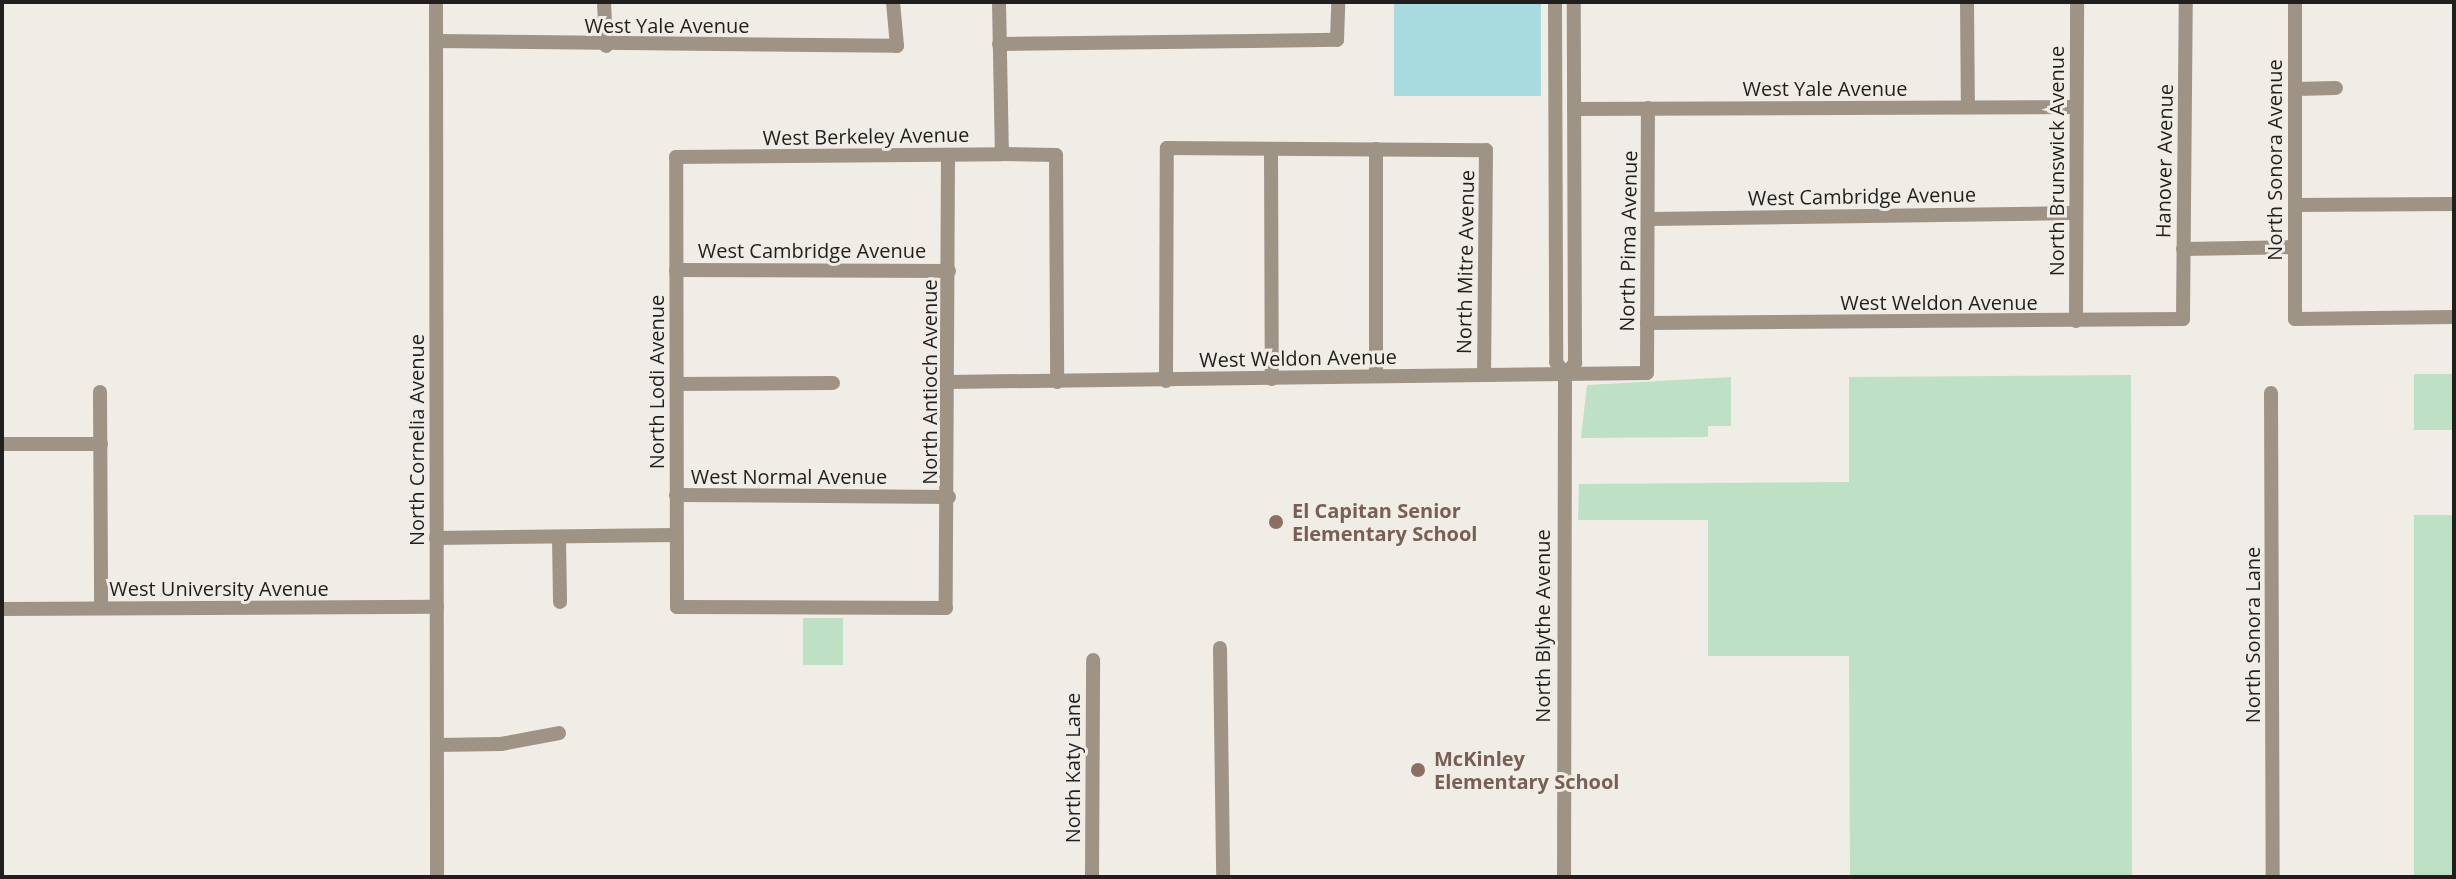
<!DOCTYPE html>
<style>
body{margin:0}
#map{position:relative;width:2456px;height:879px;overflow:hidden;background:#f0ece6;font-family:"Open Sans",sans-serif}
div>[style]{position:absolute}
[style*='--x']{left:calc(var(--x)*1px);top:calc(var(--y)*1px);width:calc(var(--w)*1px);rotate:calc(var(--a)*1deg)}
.green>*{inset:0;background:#bee1c6;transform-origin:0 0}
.water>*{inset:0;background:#a7dbe0;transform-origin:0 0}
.minor>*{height:14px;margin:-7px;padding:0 7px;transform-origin:7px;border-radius:7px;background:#9e9385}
.dots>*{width:22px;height:22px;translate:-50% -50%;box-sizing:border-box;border:4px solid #f0ece6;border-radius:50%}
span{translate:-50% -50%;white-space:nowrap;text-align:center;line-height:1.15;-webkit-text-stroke:6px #f0ece6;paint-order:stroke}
.street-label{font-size:20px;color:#201f1d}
.education-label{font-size:20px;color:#785e54;font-weight:700}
.left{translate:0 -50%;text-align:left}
.frame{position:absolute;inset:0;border:4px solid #201f1d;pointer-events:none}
</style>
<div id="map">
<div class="green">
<i style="left:2414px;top:374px;width:40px;height:56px"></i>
<i style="clip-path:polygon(2131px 375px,2132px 877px,1850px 877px,1849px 656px,1708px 656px,1708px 520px,1578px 520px,1579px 484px,1849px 482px,1849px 377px)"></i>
<i style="clip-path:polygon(1731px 377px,1731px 426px,1708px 426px,1708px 437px,1581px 438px,1587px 385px)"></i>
<i style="left:2414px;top:515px;width:40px;height:362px"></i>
<i style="left:843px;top:618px;width:47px;height:40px;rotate:90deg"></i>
</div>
<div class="water">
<i style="left:1394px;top:2px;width:147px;height:94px"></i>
</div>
<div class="minor">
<i style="--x:436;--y:2;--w:875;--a:89.93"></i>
<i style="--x:604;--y:2;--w:44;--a:87.4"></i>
<i style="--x:999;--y:2;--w:152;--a:88.9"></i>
<i style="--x:1555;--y:2;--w:360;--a:89.8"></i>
<i style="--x:1556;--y:362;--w:16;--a:55"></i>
<i style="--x:1565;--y:375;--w:502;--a:90.11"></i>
<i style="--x:1967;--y:2;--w:105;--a:89.5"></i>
<i style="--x:2295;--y:2;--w:317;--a:90"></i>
<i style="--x:2295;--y:319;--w:159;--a:-0.7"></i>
<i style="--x:436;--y:41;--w:461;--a:0.6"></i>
<i style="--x:897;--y:46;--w:44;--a:-95.2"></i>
<i style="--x:999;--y:44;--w:338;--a:-0.7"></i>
<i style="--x:1337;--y:40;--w:38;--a:-88"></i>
<i style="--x:2295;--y:89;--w:41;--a:-1.4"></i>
<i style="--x:1574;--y:109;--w:502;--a:-0.23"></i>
<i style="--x:1271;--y:149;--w:230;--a:89.8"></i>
<i style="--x:1376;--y:149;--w:227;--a:90"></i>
<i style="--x:948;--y:155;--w:453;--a:90.3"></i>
<i style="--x:946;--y:608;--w:269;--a:-179.8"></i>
<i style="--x:677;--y:607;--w:450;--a:-90.1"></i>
<i style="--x:676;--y:157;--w:326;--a:-0.5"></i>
<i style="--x:1002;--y:154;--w:54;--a:1.1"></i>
<i style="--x:1056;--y:155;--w:227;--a:89.7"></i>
<i style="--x:2296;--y:205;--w:158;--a:-0.4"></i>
<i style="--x:1650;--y:219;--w:424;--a:-0.8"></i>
<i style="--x:2183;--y:249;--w:110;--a:-1"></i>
<i style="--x:676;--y:270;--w:273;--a:0.2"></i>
<i style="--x:2076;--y:321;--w:319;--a:-89.8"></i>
<i style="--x:1647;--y:323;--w:536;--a:-0.43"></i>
<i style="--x:2183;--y:319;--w:317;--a:-89.5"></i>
<i style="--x:1565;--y:375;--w:16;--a:-50"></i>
<i style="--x:1575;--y:363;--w:361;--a:-90.2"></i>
<i style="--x:1166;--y:381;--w:233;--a:-89.8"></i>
<i style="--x:1167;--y:148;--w:319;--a:0.4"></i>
<i style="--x:1486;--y:150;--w:225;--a:90.5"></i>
<i style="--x:949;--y:382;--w:698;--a:-0.74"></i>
<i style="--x:1647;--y:373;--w:265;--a:-89.8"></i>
<i style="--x:677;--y:384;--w:156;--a:-0.4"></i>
<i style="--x:100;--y:392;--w:216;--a:89.7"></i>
<i style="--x:2271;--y:393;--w:484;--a:89.8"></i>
<i style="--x:2;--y:444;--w:99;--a:0"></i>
<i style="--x:676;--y:495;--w:273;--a:0.4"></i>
<i style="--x:559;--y:537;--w:65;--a:89.1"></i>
<i style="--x:436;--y:538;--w:240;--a:-0.7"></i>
<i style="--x:2;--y:609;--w:435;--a:-0.3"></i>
<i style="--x:1220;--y:648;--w:229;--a:89.2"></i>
<i style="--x:437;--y:745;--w:64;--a:-0.9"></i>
<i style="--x:501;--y:744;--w:59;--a:-10.7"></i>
<i style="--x:1092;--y:877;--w:217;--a:-89.7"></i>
</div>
<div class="dots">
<i style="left:1276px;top:522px;background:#8d6e63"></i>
<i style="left:1418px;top:770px;background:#8d6e63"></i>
</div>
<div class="street-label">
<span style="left:667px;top:25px">West Yale Avenue</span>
<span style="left:1825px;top:88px">West Yale Avenue</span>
<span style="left:866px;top:136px;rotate:-1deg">West Berkeley Avenue</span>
<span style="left:2274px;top:160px;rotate:-90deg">North Sonora Avenue</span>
<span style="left:2056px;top:161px;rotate:-90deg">North Brunswick Avenue</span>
<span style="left:2164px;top:161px;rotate:-89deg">Hanover Avenue</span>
<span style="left:1862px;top:196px;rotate:-1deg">West Cambridge Avenue</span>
<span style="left:1628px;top:241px;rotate:-89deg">North Pima Avenue</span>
<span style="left:812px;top:250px">West Cambridge Avenue</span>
<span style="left:1465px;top:262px;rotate:-89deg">North Mitre Avenue</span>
<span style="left:1939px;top:302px">West Weldon Avenue</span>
<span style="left:1298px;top:358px;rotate:-1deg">West Weldon Avenue</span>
<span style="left:656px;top:382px;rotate:-90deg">North Lodi Avenue</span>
<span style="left:929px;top:382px;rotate:-90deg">North Antioch Avenue</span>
<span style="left:416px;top:440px;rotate:-90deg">North Cornelia Avenue</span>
<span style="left:789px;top:476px">West Normal Avenue</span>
<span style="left:219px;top:588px">West University Avenue</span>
<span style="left:1542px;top:626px;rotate:-90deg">North Blythe Avenue</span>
<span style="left:2252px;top:635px;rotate:-90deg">North Sonora Lane</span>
<span style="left:1072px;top:768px;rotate:-90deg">North Katy Lane</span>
</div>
<div class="education-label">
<span class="left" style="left:1292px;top:522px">El Capitan Senior<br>Elementary School</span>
<span class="left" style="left:1434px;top:770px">McKinley<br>Elementary School</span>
</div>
<div class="frame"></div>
</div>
